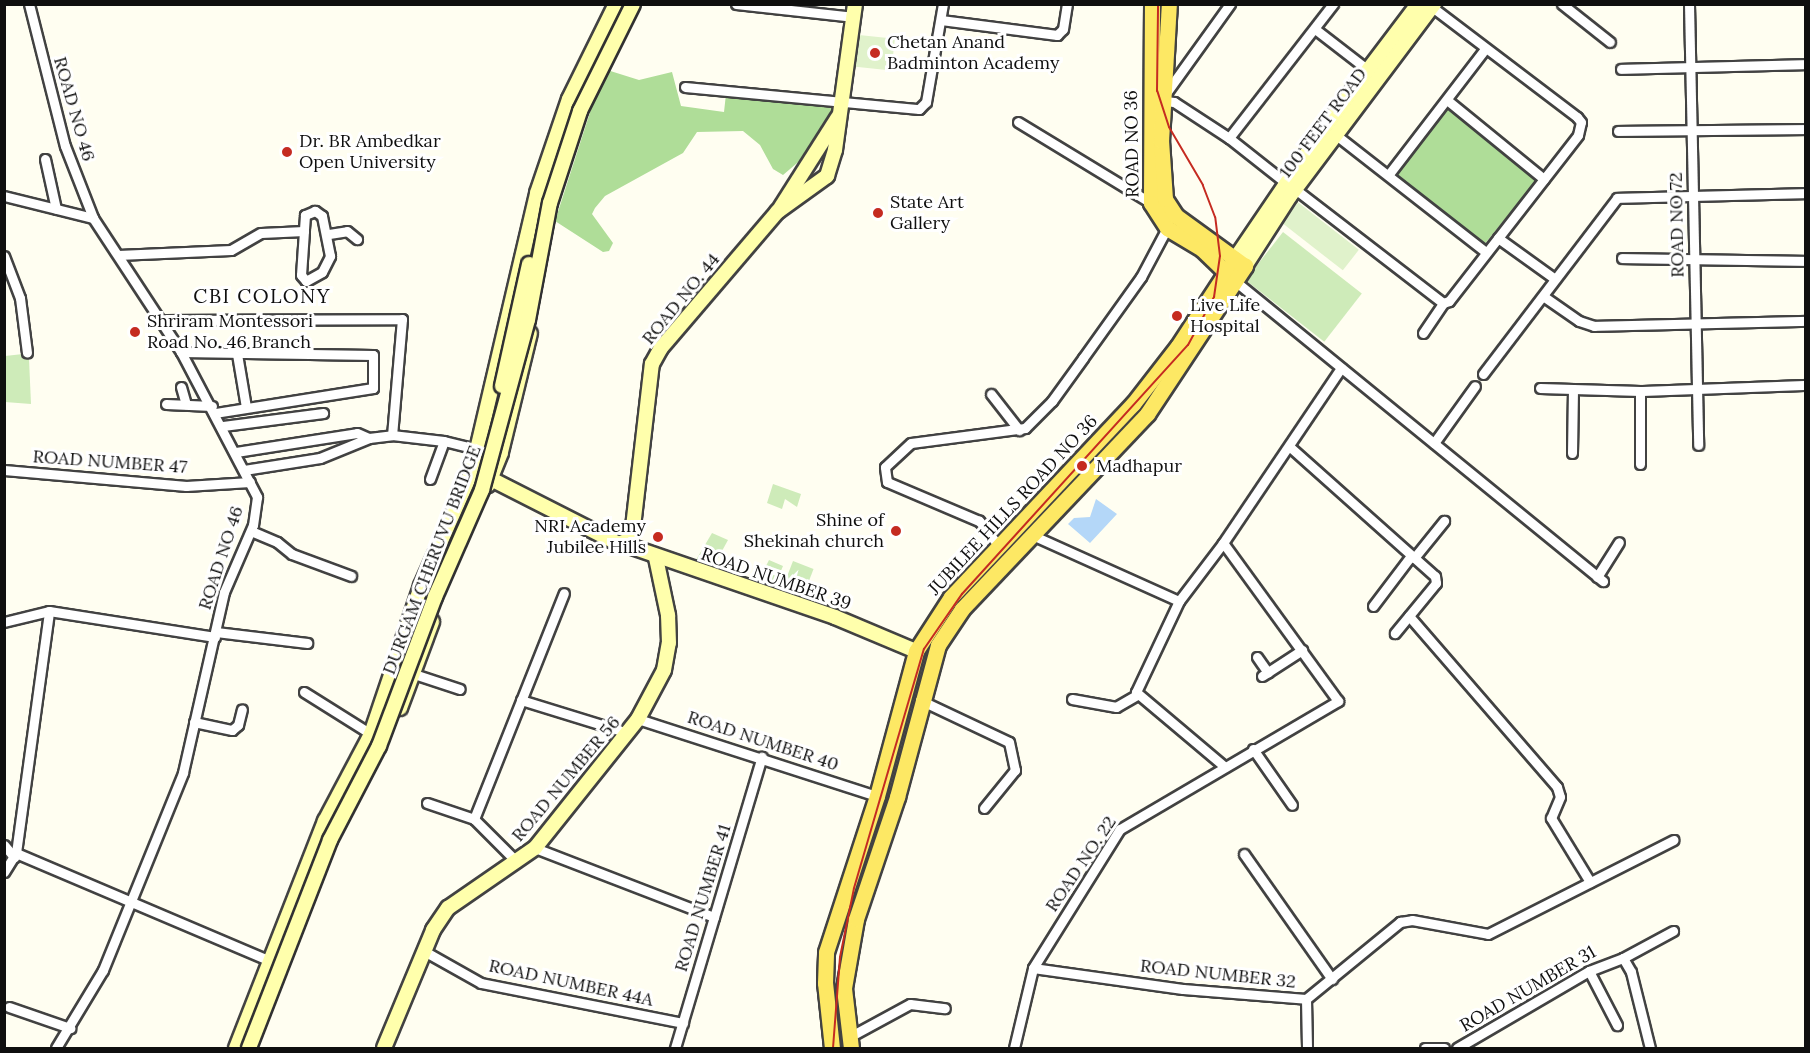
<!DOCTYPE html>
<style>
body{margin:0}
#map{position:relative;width:1810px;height:1053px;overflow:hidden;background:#fffef1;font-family:Lora,serif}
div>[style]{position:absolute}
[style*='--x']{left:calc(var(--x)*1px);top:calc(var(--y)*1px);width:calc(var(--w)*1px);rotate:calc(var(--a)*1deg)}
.green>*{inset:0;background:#ceebb9;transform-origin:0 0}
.forest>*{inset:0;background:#afdd98;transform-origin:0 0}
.pitch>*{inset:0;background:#e0f2cb;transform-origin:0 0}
.water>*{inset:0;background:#b4d7f8}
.roads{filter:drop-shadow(2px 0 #424242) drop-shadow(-2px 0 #424242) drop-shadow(0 2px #424242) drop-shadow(0 -2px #424242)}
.street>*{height:9px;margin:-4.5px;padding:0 4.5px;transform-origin:4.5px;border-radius:4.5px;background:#fff}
.secondary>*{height:14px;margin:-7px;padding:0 7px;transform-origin:7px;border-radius:7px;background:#ffffac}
.primary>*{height:15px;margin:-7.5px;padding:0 7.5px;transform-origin:7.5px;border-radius:7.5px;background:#fde864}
.rail>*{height:2px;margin:-1px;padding:0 1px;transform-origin:1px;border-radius:1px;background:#c52b21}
.bridges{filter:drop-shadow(2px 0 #313131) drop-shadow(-2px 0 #313131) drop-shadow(0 2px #313131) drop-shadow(0 -2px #313131)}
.secondary-bridge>*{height:14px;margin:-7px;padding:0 7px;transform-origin:7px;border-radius:7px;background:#ffffac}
.dots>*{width:16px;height:16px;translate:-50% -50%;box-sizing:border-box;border:3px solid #fff;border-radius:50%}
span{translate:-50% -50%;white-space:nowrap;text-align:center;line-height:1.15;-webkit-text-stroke:6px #fff;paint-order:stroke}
.poi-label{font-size:18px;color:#0f0f0f}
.left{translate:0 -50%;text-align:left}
.right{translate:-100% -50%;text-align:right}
.street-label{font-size:18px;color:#0f0f0f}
.neighbourhood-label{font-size:20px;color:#0f0f0f;letter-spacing:1.5px}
.frame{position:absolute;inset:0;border:6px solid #0f0f0f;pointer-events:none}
</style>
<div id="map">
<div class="green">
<i style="left:1283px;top:232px;width:100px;height:61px;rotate:38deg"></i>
<i style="clip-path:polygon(23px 354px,29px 359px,31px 404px,5px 402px,5px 356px)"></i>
<i style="clip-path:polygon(773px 484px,801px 494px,797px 507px,785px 499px,782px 509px,767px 503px)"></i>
<i style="clip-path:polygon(712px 533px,728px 540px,711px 571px,693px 565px)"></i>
<i style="clip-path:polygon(769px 560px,783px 566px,775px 585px,754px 577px,759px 566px,765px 568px)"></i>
<i style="left:793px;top:561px;width:22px;height:25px;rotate:21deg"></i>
</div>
<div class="forest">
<i style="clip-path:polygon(604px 69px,639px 80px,672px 72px,681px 106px,724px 112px,726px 94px,835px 107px,803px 158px,783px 175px,773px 169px,760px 145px,743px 131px,697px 132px,683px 153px,605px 196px,595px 208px,592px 214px,613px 243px,609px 251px,603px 252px,555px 221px)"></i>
<i style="left:1449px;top:107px;width:114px;height:85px;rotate:39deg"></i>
</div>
<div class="pitch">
<i style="left:859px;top:35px;width:36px;height:32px;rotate:6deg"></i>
<i style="left:1295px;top:200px;width:81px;height:26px;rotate:38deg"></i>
</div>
<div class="water">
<i style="clip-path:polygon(1096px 499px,1117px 514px,1090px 543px,1068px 524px,1074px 518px,1090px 517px)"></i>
</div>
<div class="roads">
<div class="street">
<i style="--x:29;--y:4;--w:146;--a:75.8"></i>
<i style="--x:65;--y:146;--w:77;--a:68.7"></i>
<i style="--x:93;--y:218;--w:160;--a:56.7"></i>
<i style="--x:181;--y:352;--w:164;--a:62.3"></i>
<i style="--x:257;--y:497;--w:28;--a:98"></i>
<i style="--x:253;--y:525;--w:73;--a:113.4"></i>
<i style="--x:224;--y:592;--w:186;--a:102.8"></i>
<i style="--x:183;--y:773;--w:213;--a:112.1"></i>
<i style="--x:103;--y:970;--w:91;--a:121.1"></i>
<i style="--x:736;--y:4;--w:119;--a:6.3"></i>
<i style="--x:1562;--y:4;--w:61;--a:38.4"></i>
<i style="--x:1689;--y:4;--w:441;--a:88.8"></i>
<i style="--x:941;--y:20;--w:117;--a:7.4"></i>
<i style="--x:1057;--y:35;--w:8;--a:-45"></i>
<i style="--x:1063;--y:29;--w:25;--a:-81"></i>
<i style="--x:1315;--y:29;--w:67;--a:37.7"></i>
<i style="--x:1621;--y:69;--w:185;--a:-1.5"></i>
<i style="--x:685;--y:87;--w:235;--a:5.4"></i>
<i style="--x:919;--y:109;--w:10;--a:-45"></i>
<i style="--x:926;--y:102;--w:99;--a:-80.2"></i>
<i style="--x:1166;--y:93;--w:110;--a:-54.3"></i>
<i style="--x:1447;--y:100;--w:125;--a:39.2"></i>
<i style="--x:1165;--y:101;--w:9;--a:6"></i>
<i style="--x:1174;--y:102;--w:66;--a:33.2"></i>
<i style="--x:1229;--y:138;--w:73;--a:38.3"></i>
<i style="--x:1018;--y:122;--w:156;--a:31.3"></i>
<i style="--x:1618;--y:131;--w:188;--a:-0.6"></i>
<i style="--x:1336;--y:135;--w:190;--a:38"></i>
<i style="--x:1229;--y:138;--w:170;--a:-52.2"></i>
<i style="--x:45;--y:159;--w:51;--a:77.6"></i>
<i style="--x:1389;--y:174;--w:158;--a:-52.5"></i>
<i style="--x:1295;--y:189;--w:187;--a:37.6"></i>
<i style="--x:1443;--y:303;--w:6;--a:-18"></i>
<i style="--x:1449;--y:301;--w:210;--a:-52.1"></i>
<i style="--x:1578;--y:135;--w:13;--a:-77"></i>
<i style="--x:1581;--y:122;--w:6;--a:-129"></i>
<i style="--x:1577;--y:117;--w:182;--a:-142.8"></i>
<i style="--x:4;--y:196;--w:92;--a:13.9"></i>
<i style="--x:329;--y:234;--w:18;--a:-9"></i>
<i style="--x:347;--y:231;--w:13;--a:39"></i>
<i style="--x:1498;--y:238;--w:70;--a:35.7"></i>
<i style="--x:118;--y:255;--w:113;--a:-2.5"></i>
<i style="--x:231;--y:250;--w:34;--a:-30"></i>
<i style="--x:261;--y:233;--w:43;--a:-2.7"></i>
<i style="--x:304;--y:231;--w:44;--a:93.9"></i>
<i style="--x:301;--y:275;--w:8;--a:50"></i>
<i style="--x:306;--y:281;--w:18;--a:-29"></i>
<i style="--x:322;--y:272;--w:18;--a:-63"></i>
<i style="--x:330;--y:256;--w:41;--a:-101.3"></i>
<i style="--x:322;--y:216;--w:9;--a:-144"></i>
<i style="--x:315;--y:211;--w:11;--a:158"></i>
<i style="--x:305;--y:215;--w:16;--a:94"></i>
<i style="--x:4;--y:256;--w:45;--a:69.1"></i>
<i style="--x:20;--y:298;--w:55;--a:82.7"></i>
<i style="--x:1622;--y:258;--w:184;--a:0.9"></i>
<i style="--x:1235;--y:281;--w:475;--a:39.2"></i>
<i style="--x:1543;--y:296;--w:44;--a:34.8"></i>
<i style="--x:1579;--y:321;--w:16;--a:18"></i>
<i style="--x:1594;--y:326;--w:212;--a:-1.4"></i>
<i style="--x:161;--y:320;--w:241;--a:-0.2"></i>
<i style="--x:402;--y:319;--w:116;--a:94.9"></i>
<i style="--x:1423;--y:333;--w:36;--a:-56"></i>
<i style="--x:181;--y:352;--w:192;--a:0.9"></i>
<i style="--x:373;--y:355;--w:33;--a:90"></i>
<i style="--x:373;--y:388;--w:159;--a:171"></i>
<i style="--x:237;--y:354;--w:54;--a:80.4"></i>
<i style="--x:1483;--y:374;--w:221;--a:-52.7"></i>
<i style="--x:1617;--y:198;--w:189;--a:-1.5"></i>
<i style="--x:181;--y:387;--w:18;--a:74"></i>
<i style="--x:1540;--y:388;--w:100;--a:1.7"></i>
<i style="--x:1640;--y:391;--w:166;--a:-2.1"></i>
<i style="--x:1640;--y:391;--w:73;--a:90"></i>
<i style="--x:991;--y:394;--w:46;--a:52.1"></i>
<i style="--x:166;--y:404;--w:46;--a:2.5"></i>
<i style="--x:223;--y:426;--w:101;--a:-7.4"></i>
<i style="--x:1434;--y:443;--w:70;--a:-54.3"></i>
<i style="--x:1290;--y:447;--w:194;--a:41.7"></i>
<i style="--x:1435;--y:576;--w:7;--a:82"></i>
<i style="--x:1436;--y:583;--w:65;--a:129.4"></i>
<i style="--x:236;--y:452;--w:122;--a:-8.9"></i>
<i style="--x:357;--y:433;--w:13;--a:23"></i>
<i style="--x:369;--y:438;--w:23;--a:-7"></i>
<i style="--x:392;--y:435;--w:52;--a:6.6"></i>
<i style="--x:444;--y:441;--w:36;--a:14"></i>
<i style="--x:1572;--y:453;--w:64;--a:-89.1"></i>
<i style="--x:4;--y:470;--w:183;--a:5"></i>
<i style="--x:186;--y:486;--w:64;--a:-3.6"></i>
<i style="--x:244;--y:470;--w:77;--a:-9"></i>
<i style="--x:320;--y:458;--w:53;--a:-22.2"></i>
<i style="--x:430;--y:479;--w:40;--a:-69.8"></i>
<i style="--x:251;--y:531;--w:28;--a:23"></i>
<i style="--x:277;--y:542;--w:19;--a:39"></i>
<i style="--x:292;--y:554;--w:63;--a:20.4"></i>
<i style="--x:1032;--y:535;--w:161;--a:24.2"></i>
<i style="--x:1179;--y:601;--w:73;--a:-52.8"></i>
<i style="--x:1223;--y:543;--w:211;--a:-56"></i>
<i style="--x:998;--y:545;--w:31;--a:-128"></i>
<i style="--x:979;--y:521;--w:100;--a:-157"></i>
<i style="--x:887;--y:482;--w:15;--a:-98"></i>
<i style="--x:885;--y:467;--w:35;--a:-43"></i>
<i style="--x:911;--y:443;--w:115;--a:-7.5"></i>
<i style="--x:1025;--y:428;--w:38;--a:-45"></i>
<i style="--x:1052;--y:401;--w:53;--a:-54.2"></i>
<i style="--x:1083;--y:358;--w:100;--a:-54.4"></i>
<i style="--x:1141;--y:277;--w:55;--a:-62"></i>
<i style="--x:1414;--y:558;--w:48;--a:-51"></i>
<i style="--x:1597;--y:577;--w:41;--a:-57.8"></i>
<i style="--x:1179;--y:601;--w:101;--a:115.3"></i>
<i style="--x:1136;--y:692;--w:115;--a:40.1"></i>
<i style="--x:1373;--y:606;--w:63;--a:-52.8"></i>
<i style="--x:1409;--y:616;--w:226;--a:49.1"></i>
<i style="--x:1557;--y:787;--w:10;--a:73"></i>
<i style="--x:1560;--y:797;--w:23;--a:113"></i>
<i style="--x:1551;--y:818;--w:75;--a:58.6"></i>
<i style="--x:4;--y:622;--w:46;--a:-13.7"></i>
<i style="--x:49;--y:611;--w:168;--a:8.9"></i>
<i style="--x:216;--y:632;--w:92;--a:6.9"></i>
<i style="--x:1257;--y:657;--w:19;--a:55"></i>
<i style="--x:414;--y:674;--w:48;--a:18.1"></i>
<i style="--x:1262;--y:676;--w:48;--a:-33"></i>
<i style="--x:304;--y:692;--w:79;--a:32.1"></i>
<i style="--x:1072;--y:699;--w:45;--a:10.3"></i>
<i style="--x:1116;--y:707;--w:24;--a:-30"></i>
<i style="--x:521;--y:700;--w:112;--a:17.1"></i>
<i style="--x:920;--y:700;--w:98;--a:25.3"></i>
<i style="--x:1009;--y:742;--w:29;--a:78"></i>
<i style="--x:1015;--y:770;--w:49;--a:129.2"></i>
<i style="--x:638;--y:719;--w:251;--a:17.9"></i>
<i style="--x:194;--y:722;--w:39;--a:12"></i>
<i style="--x:232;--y:730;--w:8;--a:-40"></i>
<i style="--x:238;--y:725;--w:16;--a:-76"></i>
<i style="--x:1253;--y:749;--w:68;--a:55.1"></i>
<i style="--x:427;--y:803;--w:50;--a:18.8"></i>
<i style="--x:4;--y:845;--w:16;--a:50"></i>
<i style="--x:535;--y:848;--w:192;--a:21.1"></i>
<i style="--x:16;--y:853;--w:276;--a:23"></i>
<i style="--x:1244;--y:854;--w:153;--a:54.9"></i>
<i style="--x:517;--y:862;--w:61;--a:-135"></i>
<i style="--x:474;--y:819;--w:243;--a:-68.3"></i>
<i style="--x:4;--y:872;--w:22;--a:-58"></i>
<i style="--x:16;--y:853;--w:244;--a:-82.2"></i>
<i style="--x:424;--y:951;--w:65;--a:29.3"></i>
<i style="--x:481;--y:983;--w:206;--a:11.2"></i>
<i style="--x:1623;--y:958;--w:57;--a:-28.4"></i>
<i style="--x:1033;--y:968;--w:151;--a:8"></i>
<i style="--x:1183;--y:989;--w:123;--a:4.6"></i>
<i style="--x:1306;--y:999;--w:122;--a:-39.3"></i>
<i style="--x:1400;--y:922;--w:12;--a:-9"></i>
<i style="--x:1412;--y:920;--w:77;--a:10.4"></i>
<i style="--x:1488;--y:934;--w:208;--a:-26.9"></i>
<i style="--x:1589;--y:971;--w:61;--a:62.6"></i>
<i style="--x:1306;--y:999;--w:49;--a:88.8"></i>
<i style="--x:9;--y:1007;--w:65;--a:19"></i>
<i style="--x:851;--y:1036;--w:67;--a:-28.5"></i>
<i style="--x:910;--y:1004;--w:35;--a:7"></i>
<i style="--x:675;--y:1048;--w:304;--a:-73.4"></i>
<i style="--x:1014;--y:1048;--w:82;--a:-76.6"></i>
<i style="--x:1033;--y:968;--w:164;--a:-58"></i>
<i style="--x:1120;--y:829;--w:253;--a:-30.4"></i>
<i style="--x:1338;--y:701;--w:195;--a:-126"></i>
<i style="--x:1425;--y:1048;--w:19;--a:0"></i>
<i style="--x:1457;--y:1048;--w:153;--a:-30.3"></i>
<i style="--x:1589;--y:971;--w:36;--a:-21"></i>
<i style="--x:1623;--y:958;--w:16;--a:60"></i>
<i style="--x:1631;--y:972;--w:78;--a:76"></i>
</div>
<div class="secondary">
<i style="--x:779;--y:210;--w:110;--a:-57.6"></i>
<i style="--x:1235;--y:259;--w:155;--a:-55.8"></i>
<i style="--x:1322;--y:131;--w:159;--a:-52.9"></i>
<i style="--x:1245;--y:266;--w:83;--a:-57.3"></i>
<i style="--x:1290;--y:196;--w:240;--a:-53.1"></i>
<i style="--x:491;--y:479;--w:144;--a:26.9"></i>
<i style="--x:619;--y:544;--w:10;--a:-24"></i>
<i style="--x:628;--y:540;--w:14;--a:-69"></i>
<i style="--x:633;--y:527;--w:164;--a:-83.4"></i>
<i style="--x:652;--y:364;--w:18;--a:-61"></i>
<i style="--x:661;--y:348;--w:179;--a:-49.5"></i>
<i style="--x:777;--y:212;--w:62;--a:-35.8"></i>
<i style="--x:827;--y:176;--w:27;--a:-73"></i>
<i style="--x:835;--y:150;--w:147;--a:-82.2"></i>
<i style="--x:488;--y:485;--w:35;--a:-68"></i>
<i style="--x:501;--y:452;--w:122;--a:-76.3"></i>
<i style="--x:623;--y:544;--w:224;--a:19"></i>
<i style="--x:835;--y:617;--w:88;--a:22.8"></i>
<i style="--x:400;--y:708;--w:92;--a:-69.6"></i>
<i style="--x:236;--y:1048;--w:244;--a:-68.6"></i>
<i style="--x:325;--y:821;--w:98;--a:-62.1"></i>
<i style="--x:371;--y:734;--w:156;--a:-71.3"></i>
<i style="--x:421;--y:586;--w:126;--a:-66.1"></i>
<i style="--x:472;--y:471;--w:285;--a:-76.8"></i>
<i style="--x:537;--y:193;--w:99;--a:-71.2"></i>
<i style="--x:569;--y:99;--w:106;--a:-63.7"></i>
<i style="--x:384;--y:1048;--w:128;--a:-67.4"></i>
<i style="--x:433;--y:930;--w:27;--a:-56"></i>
<i style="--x:448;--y:908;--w:106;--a:-34.6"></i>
<i style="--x:535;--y:848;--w:165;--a:-51.4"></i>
<i style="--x:638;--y:719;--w:55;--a:-62"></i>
<i style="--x:664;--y:670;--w:27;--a:-80"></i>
<i style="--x:669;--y:643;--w:28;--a:-92"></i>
<i style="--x:668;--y:615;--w:58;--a:-101.9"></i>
</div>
<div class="primary">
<i style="--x:1152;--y:4;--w:199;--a:90.3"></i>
<i style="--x:1151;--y:203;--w:30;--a:57"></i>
<i style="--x:1167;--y:228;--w:41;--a:31"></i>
<i style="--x:1202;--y:249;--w:43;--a:44.1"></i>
<i style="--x:832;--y:1048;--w:65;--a:-96.1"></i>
<i style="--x:825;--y:983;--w:31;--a:-88"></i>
<i style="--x:826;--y:952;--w:164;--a:-71.9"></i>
<i style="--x:877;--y:796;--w:150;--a:-74.9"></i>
<i style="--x:916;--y:651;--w:64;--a:-57.1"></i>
<i style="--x:951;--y:597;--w:265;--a:-46.7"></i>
<i style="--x:1133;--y:404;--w:73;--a:-52.2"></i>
<i style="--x:1178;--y:346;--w:104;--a:-56.8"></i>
<i style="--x:851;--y:1048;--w:60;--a:-96.7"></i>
<i style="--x:844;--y:988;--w:70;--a:-80.1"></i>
<i style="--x:856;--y:919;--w:129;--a:-71.4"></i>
<i style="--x:897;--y:797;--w:157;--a:-74.9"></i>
<i style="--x:938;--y:645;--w:43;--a:-56.3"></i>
<i style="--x:962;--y:609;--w:269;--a:-46.5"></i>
<i style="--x:1147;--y:414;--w:178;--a:-56.5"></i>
<i style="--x:1245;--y:266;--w:85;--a:-144.1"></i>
<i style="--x:1176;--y:216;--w:20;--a:-123"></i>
<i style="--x:1165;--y:199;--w:58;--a:-93.9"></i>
<i style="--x:1161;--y:141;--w:137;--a:-86.7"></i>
</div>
</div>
<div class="rail">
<i style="--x:833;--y:1048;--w:91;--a:-85.6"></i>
<i style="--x:840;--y:957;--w:70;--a:-78.5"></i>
<i style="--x:854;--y:888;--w:249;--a:-73.7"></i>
<i style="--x:924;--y:649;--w:67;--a:-55.4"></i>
<i style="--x:962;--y:594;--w:336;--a:-47.8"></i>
<i style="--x:1188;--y:345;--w:55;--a:-61.6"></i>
<i style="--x:1214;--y:297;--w:41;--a:-81.7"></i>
<i style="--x:1220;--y:256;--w:39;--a:-97"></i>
<i style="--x:1215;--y:217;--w:34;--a:-111"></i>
<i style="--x:1203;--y:185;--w:67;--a:-120.4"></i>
<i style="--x:1169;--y:127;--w:38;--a:-108"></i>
<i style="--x:1157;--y:91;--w:87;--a:-89.3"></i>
</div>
<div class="bridges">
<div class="secondary-bridge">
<i style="--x:502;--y:386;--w:125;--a:-77.5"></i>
<i style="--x:249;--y:1048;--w:223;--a:-68.7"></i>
<i style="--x:330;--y:840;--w:106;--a:-62.5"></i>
<i style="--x:379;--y:746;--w:159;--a:-69.4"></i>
<i style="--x:435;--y:597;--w:117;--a:-66.3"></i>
<i style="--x:482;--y:490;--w:176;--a:-74.9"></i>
<i style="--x:528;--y:320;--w:119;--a:-79.4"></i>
<i style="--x:550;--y:203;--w:97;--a:-71.9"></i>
<i style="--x:580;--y:111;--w:119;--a:-63.6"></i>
</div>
</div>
<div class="dots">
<i style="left:875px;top:53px;background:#c52b21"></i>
<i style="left:287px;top:152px;background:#c52b21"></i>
<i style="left:878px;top:213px;background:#c52b21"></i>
<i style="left:1177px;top:316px;background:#c52b21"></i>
<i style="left:135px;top:332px;background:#c52b21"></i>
<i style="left:1082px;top:466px;background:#c52b21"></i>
<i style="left:896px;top:531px;background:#c52b21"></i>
<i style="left:658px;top:537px;background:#c52b21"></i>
</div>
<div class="poi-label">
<span class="left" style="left:887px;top:53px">Chetan Anand<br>Badminton Academy</span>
<span class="left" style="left:299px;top:152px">Dr. BR Ambedkar<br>Open University</span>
<span class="left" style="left:890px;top:213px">State Art<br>Gallery</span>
<span class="left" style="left:1190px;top:316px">Live Life<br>Hospital</span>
<span class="left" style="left:147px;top:332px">Shriram Montessori<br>Road No. 46 Branch</span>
<span class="left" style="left:1096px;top:466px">Madhapur</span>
<span class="right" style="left:884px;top:531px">Shine of<br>Shekinah church</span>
<span class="right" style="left:646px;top:537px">NRI Academy<br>Jubilee Hills</span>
</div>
<div class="street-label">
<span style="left:74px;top:109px;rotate:74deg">ROAD NO 46</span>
<span style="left:1323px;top:123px;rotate:-53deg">100 FEET ROAD</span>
<span style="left:1132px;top:144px;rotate:-91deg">ROAD NO 36</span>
<span style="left:1677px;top:225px;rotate:-91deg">ROAD NO 72</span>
<span style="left:681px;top:299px;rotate:-51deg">ROAD NO. 44</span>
<span style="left:110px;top:462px;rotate:4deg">ROAD NUMBER 47</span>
<span style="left:1013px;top:505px;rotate:-47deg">JUBILEE HILLS ROAD NO 36</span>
<span style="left:221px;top:558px;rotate:-72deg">ROAD NO 46</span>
<span style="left:432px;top:560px;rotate:-69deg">DURGAM CHERUVU BRIDGE</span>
<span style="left:776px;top:579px;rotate:19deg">ROAD NUMBER 39</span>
<span style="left:763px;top:741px;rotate:18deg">ROAD NUMBER 40</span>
<span style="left:566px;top:779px;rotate:-50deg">ROAD NUMBER 56</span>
<span style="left:1081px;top:864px;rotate:-56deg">ROAD NO. 22</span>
<span style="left:703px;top:898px;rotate:-73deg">ROAD NUMBER 41</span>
<span style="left:1218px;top:974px;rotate:6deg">ROAD NUMBER 32</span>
<span style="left:571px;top:983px;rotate:12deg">ROAD NUMBER 44A</span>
<span style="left:1528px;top:989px;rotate:-30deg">ROAD NUMBER 31</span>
</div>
<div class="neighbourhood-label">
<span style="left:262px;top:295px">CBI COLONY</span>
</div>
<div class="frame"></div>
</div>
